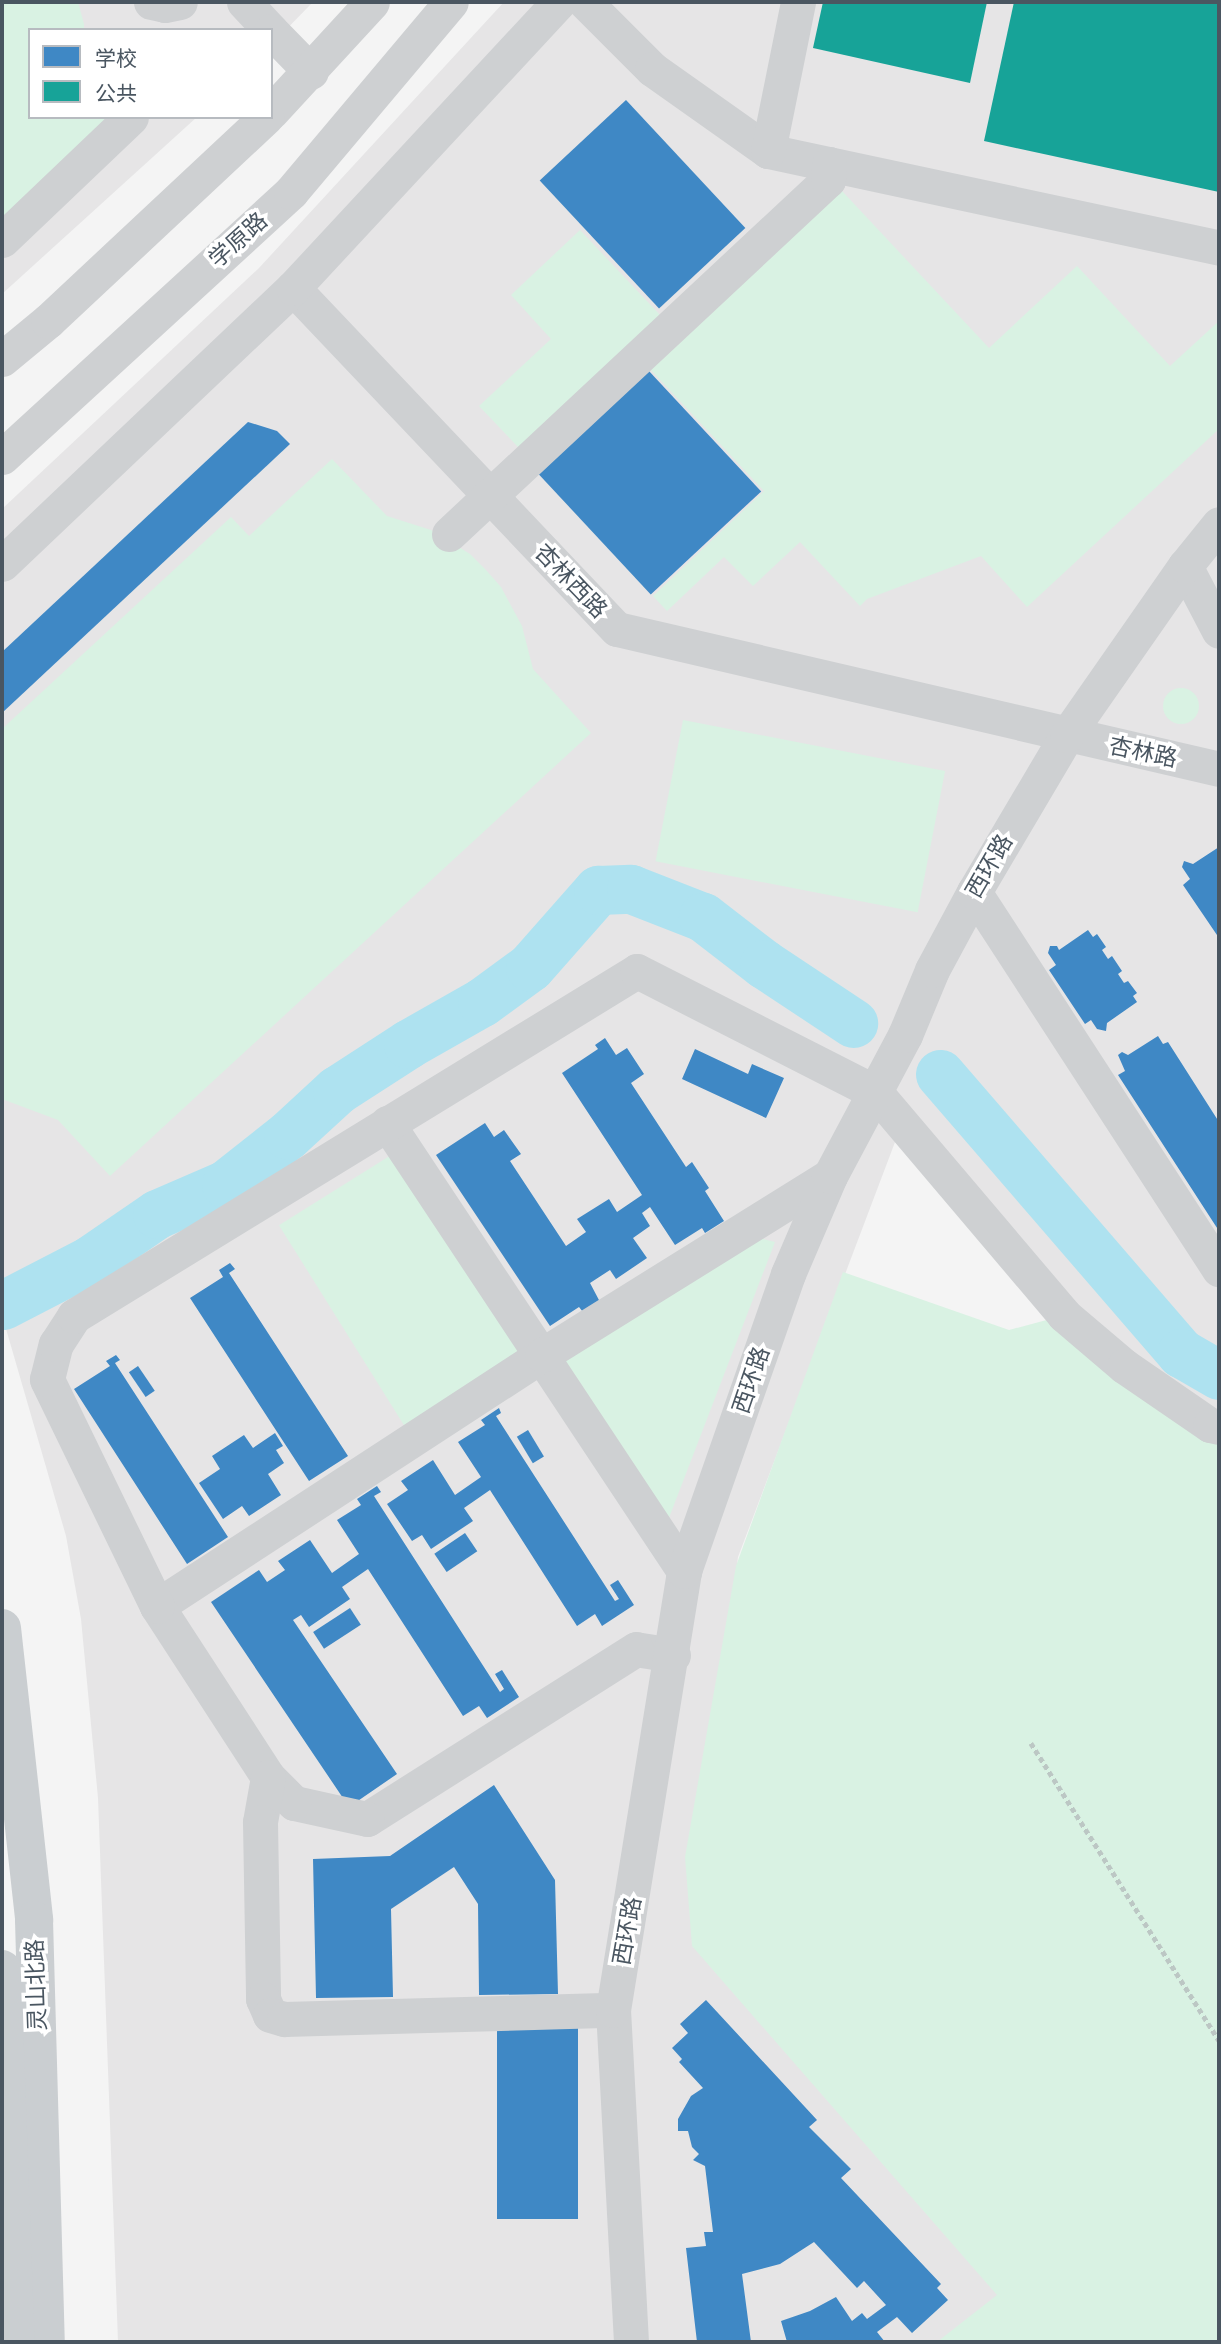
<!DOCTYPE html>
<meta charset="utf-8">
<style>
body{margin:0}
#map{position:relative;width:1221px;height:2344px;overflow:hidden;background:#f4f4f4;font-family:Raleway,"Noto Sans SC",sans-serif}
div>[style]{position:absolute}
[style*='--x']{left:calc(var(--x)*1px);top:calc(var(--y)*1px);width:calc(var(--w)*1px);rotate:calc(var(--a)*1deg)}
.education>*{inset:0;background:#e6e5e6}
.green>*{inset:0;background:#d9f2e3;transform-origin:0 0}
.round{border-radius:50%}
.schools>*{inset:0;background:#3f88c5;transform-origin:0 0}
.public>*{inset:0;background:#17a398}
.river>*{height:49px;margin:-24.5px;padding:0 24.5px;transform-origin:24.5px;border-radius:24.5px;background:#aee2f0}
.path>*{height:4.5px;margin-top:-2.25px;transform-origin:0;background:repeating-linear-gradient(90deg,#bcc7c4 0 5px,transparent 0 8.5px)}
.minor>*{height:35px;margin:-17.5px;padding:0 17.5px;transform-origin:17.5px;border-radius:17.5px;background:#ced0d2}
.major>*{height:38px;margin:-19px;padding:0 19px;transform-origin:19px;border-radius:19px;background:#caced1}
span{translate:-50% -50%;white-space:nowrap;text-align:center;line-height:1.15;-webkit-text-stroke:7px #fff;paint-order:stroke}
.street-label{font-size:23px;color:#4a5661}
.frame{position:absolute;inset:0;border:4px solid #4a5661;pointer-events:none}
.legend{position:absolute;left:28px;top:28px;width:245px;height:91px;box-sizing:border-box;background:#fff;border:2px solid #b7bbc0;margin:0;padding:9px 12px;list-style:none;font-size:21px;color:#4a5661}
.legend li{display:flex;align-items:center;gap:14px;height:35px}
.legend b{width:35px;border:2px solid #b7bbc0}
</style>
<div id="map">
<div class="education">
<i style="clip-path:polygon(2px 2px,313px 2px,271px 45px,271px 30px,30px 30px,30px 117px,197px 117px,2px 294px)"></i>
<i style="clip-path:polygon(504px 2px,1219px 2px,1219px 1430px,1158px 1394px,903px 1121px,738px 1557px,693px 1893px,1022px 2279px,987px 2342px,118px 2342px,98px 1798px,81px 1619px,66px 1536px,2px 1315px,2px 509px,259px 268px)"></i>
</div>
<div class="green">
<i style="clip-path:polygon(2px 2px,78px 2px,84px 24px,84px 30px,30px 30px,30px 117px,110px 117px,2px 218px)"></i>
<i style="clip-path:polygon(842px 191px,989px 348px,1077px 266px,1170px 366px,1219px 321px,1219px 429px,1027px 607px,981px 556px,867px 599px,860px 606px,800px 542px,753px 586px,724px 557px,667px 611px,653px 596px,764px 491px,651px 370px)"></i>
<i style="clip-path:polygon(580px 230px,661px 316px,519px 448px,479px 406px,551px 339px,511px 295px)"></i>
<i style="clip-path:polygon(332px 459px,387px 516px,431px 530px,470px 554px,486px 570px,501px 587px,522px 626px,533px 669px,591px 733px,110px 1176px,58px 1120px,2px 1099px,2px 729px,231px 517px,249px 536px)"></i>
<i class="round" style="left:1163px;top:688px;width:36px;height:36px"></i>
<i style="left:683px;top:720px;width:267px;height:144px;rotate:11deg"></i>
<i style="left:396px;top:1152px;width:236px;height:138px;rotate:58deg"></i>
<i style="clip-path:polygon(759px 1238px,775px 1242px,667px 1523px,563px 1362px)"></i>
<i style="clip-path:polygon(843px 1272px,1009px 1330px,1054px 1318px,1219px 1439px,1219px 2342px,937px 2342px,997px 2295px,692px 1946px,685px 1857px,736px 1566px)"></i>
</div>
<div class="schools">
<i style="left:626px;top:100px;width:175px;height:118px;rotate:47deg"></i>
<i style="left:648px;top:370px;width:166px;height:151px;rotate:47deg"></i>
<i style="clip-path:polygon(248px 422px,277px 431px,290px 444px,2px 713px,2px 652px)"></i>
<i style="clip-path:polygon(1219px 847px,1219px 938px,1183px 885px,1190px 879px,1182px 867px,1184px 861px,1193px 864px)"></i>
<i style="clip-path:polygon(1088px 930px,1093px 937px,1097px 934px,1106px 947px,1102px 950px,1108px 959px,1112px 956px,1122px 971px,1118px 974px,1124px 983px,1128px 981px,1137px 993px,1133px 996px,1137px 1002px,1107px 1023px,1106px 1031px,1097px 1029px,1091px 1020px,1085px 1024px,1049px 970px,1056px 965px,1048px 953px,1050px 946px,1057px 946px,1059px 950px)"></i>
<i style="clip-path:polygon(1158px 1036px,1163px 1044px,1168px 1042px,1219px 1122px,1219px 1231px,1118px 1075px,1125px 1071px,1118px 1055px,1122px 1052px,1128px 1055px)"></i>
<i style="clip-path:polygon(605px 1038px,616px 1055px,627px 1048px,644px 1074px,631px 1083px,686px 1167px,692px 1162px,709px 1188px,705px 1191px,724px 1221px,705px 1233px,702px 1228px,675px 1245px,650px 1207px,642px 1213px,650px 1226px,633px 1238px,647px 1258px,616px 1279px,610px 1270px,590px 1283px,600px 1302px,583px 1312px,579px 1307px,550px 1326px,436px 1155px,485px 1123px,494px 1137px,504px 1130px,521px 1154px,510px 1161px,566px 1246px,586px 1232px,577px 1219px,609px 1199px,617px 1212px,642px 1195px,562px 1073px,598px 1049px,595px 1045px)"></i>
<i style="clip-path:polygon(695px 1049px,748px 1074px,752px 1064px,784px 1078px,766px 1118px,682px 1079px)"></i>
<i style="clip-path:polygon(230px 1263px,235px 1269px,229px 1273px,348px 1456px,309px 1481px,190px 1298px,223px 1277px,219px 1270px)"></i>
<i style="clip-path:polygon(116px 1355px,120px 1360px,115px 1363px,228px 1537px,187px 1564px,74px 1389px,110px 1366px,106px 1361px)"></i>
<i style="left:138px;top:1366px;width:30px;height:11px;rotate:56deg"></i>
<i style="clip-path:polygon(499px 1408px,501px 1413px,496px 1416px,615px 1601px,619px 1599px,610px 1585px,618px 1580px,634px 1605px,602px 1626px,595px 1614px,577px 1626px,490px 1490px,464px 1508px,473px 1521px,431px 1549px,422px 1535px,412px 1541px,387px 1504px,408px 1490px,401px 1481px,433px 1460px,455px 1495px,481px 1477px,458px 1442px,485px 1425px,481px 1420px)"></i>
<i style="left:528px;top:1430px;width:31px;height:13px;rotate:59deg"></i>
<i style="clip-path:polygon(275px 1433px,283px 1446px,276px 1450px,284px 1463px,268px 1474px,281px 1495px,249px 1516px,242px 1506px,223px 1519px,199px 1483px,220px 1469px,212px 1456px,244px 1435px,253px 1448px)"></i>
<i style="clip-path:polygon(377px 1486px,381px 1492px,374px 1496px,500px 1692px,504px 1689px,495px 1674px,502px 1670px,519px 1697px,487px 1718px,479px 1706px,463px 1716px,368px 1569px,342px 1587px,350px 1599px,309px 1627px,301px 1615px,293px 1620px,397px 1774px,349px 1807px,211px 1602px,259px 1570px,267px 1582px,285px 1570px,278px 1561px,310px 1540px,332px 1573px,359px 1554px,337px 1520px,361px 1505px,357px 1499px)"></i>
<i style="left:465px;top:1533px;width:22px;height:37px;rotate:56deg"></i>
<i style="left:350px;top:1608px;width:20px;height:44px;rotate:57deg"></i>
<i style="clip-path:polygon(494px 1785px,555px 1880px,558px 1994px,479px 1995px,478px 1904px,454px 1867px,391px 1909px,393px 1997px,316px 1998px,313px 1859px,390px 1856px)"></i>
<i style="clip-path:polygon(706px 2000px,817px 2120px,809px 2127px,851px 2169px,841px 2178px,941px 2284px,937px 2288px,948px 2300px,912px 2333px,897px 2317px,877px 2332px,885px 2342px,787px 2342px,781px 2321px,810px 2311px,836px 2297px,852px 2321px,862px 2313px,867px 2319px,886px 2305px,864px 2281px,857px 2288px,814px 2242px,780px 2264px,742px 2274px,751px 2342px,697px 2342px,686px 2248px,706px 2246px,704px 2232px,713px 2232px,705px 2166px,693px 2160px,699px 2154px,692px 2147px,688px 2131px,678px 2131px,678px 2119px,691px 2096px,703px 2088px,679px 2062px,682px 2059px,672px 2048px,688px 2033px,680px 2024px)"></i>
<i style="left:497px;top:2022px;width:81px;height:197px"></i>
</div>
<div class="public">
<i style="clip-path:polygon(823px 2px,987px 2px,970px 83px,813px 48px)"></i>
<i style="clip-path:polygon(1014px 2px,1219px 2px,1219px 192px,984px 141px)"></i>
</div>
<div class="river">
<i style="--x:940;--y:1074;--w:369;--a:49.2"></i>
<i style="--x:1181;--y:1353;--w:44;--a:30.1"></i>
<i style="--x:3;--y:1305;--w:98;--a:-27.3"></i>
<i style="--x:90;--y:1260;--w:81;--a:-34.5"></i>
<i style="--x:157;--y:1214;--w:75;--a:-23.5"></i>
<i style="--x:226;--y:1184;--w:79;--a:-38.3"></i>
<i style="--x:288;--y:1135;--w:67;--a:-42.6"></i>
<i style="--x:337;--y:1090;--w:85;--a:-32.9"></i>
<i style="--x:408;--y:1044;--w:85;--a:-29.6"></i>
<i style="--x:482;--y:1002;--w:59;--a:-36.1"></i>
<i style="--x:530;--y:967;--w:103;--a:-48.6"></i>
<i style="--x:598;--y:890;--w:33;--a:-2"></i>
<i style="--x:631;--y:889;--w:77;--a:21.3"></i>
<i style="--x:703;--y:917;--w:77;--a:37.6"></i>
<i style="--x:764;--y:964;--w:107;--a:33.5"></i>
</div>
<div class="path">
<i style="--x:1031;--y:1743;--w:352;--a:57.7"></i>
</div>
<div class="minor">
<i style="--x:151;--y:2;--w:14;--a:12"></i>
<i style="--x:165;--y:5;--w:15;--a:-11"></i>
<i style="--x:244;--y:2;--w:38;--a:47"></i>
<i style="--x:585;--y:2;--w:95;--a:45"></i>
<i style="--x:652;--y:69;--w:142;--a:35.3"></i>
<i style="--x:768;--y:151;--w:461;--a:12.1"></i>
<i style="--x:271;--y:31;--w:57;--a:45.7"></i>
<i style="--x:271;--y:112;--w:149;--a:-47.4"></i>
<i style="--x:768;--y:151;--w:152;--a:-78.6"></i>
<i style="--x:2;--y:240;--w:178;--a:-43.6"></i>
<i style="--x:293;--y:288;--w:470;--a:46.5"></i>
<i style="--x:617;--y:629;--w:618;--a:13.09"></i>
<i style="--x:2;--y:359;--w:60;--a:-39.6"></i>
<i style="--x:48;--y:321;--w:299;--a:-43.1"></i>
<i style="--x:2;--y:457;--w:392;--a:-42.5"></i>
<i style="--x:291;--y:192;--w:248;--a:-49.9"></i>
<i style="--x:449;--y:534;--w:519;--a:-43.05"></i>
<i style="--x:828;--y:180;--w:16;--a:-86"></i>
<i style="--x:2;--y:564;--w:401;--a:-43.5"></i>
<i style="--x:293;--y:288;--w:391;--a:-47.1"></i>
<i style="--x:1185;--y:566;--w:73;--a:62.4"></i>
<i style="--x:974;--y:892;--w:450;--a:57"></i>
<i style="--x:387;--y:1123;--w:538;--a:56.46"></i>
<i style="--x:157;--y:1606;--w:460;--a:-33.1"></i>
<i style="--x:542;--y:1355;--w:339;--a:-31.9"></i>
<i style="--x:673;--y:1655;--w:37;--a:-171"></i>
<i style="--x:636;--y:1649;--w:318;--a:147.7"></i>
<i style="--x:367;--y:1819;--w:75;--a:-167.6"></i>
<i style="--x:294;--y:1803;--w:37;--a:-135"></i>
<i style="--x:268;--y:1777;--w:204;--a:-123"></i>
<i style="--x:157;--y:1606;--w:252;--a:-115.9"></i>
<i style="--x:47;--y:1379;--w:36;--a:-76"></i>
<i style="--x:56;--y:1344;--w:33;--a:-57"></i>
<i style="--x:74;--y:1316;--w:660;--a:-31.5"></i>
<i style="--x:637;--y:971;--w:268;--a:27"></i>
<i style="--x:876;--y:1093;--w:291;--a:49.7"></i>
<i style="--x:1064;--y:1315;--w:79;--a:40.4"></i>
<i style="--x:1124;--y:1366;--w:104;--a:34.5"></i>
<i style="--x:1210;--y:1425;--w:9;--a:13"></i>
<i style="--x:268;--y:1777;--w:46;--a:100.1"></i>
<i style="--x:260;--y:1822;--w:177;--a:89"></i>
<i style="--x:263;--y:1999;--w:17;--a:66"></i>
<i style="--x:270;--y:2015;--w:15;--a:16"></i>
<i style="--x:284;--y:2019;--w:329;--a:-1.6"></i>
<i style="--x:631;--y:2342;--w:332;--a:-93.1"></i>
<i style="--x:613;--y:2010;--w:445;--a:-80.8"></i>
<i style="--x:684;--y:1571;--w:315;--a:-70.7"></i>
<i style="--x:788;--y:1274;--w:107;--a:-66.8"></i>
<i style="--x:830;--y:1176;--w:160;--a:-62"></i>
<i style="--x:905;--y:1035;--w:70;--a:-67.4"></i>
<i style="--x:932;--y:970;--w:89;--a:-61.7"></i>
<i style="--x:974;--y:892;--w:182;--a:-59.4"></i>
<i style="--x:1067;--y:735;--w:206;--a:-55.1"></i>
<i style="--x:1185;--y:566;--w:54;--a:-51"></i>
</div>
<div class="major">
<i style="--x:2;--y:1628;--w:294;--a:83.7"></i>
<i style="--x:34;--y:1920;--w:422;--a:88.4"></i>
<i style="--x:2;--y:1969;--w:373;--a:87.9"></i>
</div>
<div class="street-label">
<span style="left:238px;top:240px;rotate:-42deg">学原路</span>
<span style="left:571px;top:581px;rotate:46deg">杏林西路</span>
<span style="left:1143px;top:752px;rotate:12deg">杏林路</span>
<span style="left:989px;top:866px;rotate:-60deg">西环路</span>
<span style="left:751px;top:1380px;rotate:-71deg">西环路</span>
<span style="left:627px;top:1931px;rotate:-80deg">西环路</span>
<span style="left:36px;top:1985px;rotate:-92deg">灵山北路</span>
</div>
<div class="frame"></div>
<ul class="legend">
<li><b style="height:19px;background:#3f88c5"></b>学校</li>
<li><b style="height:19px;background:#17a398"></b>公共</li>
</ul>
</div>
